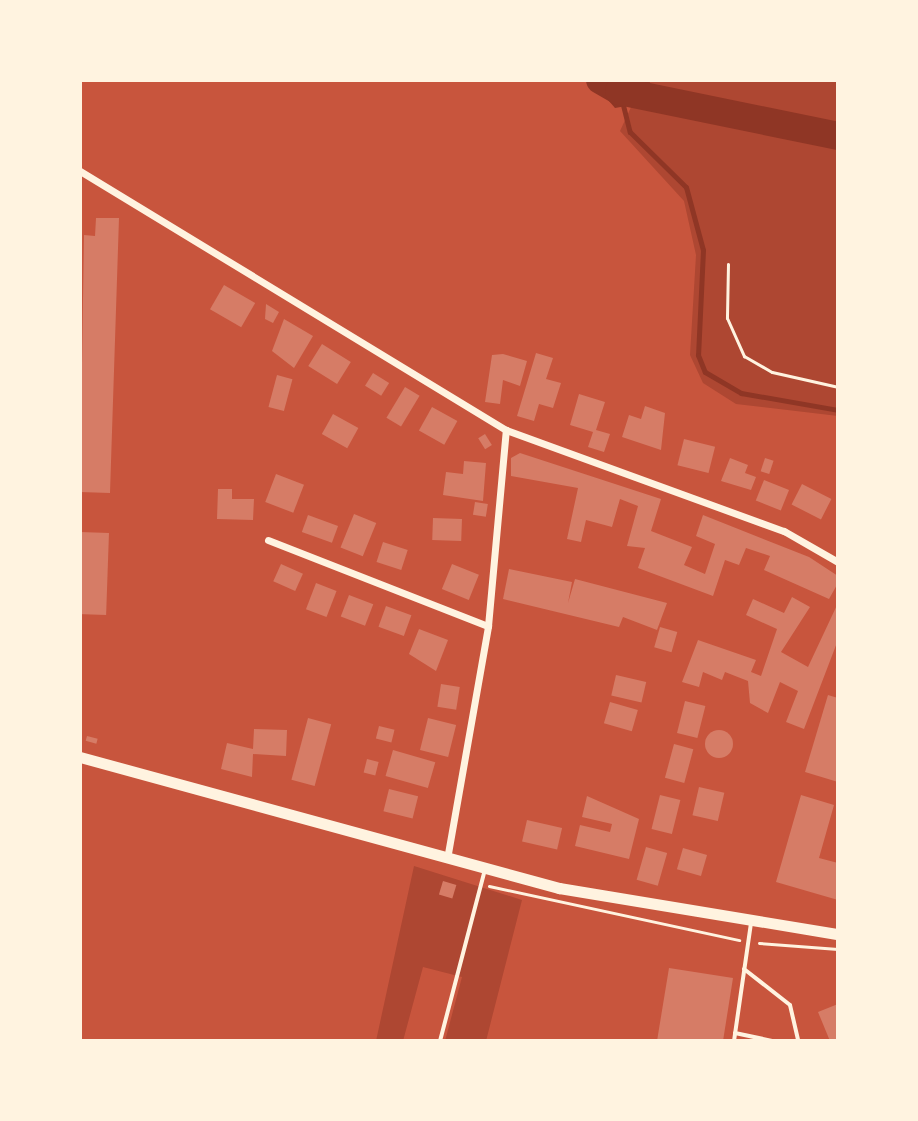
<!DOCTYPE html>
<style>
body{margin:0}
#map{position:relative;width:918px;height:1121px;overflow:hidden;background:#c8553d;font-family:Roboto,sans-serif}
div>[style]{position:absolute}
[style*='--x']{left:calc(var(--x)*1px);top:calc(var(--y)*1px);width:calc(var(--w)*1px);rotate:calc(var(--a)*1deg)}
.green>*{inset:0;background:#ae4732}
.water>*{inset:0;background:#8f3625}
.stream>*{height:5px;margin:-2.5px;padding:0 2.5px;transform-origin:2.5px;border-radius:2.5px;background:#8f3625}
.river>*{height:28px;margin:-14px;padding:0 14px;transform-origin:14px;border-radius:14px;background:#8f3625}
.building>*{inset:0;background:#d67c66;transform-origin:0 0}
.round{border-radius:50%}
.path>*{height:3px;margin:-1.5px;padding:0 1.5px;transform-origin:1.5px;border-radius:1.5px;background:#fff3e0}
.service>*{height:4px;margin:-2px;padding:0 2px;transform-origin:2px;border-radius:2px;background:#fff3e0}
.minor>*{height:7px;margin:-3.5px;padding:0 3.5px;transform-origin:3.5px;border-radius:3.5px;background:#fff3e0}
.primary>*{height:11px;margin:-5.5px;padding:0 5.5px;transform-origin:5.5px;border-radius:5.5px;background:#fff3e0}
span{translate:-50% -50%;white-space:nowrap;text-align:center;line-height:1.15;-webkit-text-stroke:7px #fff3e0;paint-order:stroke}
.frame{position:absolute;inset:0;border:82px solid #fff3e0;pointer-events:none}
</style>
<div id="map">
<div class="green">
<i style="clip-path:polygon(650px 80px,838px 80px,838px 416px,736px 404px,703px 383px,690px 355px,696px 255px,684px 201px,620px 131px,632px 105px,649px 102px)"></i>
<i style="clip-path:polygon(414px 866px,522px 900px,486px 1041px,445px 1041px,462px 977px,423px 967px,403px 1041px,376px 1041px)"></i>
</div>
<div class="water">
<i style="clip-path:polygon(591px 80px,650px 80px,649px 102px,615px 108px)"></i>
</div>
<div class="stream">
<i style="--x:622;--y:101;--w:32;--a:76"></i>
<i style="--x:630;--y:132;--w:78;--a:44.5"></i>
<i style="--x:686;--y:187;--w:65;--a:74.9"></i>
<i style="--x:703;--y:250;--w:105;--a:92.7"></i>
<i style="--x:698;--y:355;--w:18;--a:68"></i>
<i style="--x:705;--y:372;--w:42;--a:30.3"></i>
<i style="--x:741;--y:393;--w:98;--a:9.9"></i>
</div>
<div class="river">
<i style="--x:600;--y:80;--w:22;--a:30"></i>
<i style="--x:619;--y:91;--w:224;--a:11.6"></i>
</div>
<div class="building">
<i style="clip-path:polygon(96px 218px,119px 218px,110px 493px,80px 492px,84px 235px,95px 236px)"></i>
<i style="left:224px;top:285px;width:36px;height:28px;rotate:30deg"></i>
<i style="clip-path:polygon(266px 304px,279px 312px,273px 323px,265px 319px)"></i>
<i style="clip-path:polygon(284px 319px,313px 336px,294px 368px,272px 351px)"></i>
<i style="left:322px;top:344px;width:34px;height:26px;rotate:32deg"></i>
<i style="clip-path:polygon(536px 353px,553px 358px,546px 379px,561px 383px,553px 408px,539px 404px,534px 421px,517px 416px)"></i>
<i style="clip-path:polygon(503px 354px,527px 361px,520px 386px,503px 380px,500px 404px,485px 402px,492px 355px)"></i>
<i style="left:373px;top:373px;width:19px;height:15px;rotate:32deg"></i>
<i style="left:277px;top:375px;width:16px;height:33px;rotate:15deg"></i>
<i style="left:405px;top:387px;width:17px;height:36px;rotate:31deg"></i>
<i style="clip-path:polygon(579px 394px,605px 402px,596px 430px,610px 434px,604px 452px,588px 447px,593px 432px,570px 425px)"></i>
<i style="clip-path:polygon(645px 406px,665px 413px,661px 450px,622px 437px,629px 415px,641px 419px)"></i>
<i style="left:432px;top:407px;width:29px;height:27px;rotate:29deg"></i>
<i style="left:333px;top:414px;width:29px;height:23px;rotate:29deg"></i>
<i style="left:485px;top:434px;width:13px;height:8px;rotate:58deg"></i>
<i style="left:684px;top:439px;width:32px;height:27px;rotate:14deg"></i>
<i style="clip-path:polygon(520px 453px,661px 499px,651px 531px,692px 547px,684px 565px,705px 574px,715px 544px,696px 536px,703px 515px,809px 557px,838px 576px,838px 583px,829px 599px,764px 570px,770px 556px,746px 548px,739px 565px,725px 560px,713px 596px,638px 568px,645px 548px,627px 546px,638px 506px,620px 499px,612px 527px,586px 520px,581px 542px,567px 539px,578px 488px,511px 476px,511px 458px)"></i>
<i style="clip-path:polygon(730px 458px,748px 465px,745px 473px,756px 477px,751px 490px,721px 481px)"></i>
<i style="left:765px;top:458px;width:9px;height:14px;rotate:18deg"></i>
<i style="clip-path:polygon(464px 461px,486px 463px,483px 501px,443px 495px,446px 472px,463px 474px)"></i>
<i style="left:276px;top:474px;width:30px;height:30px;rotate:21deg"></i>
<i style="left:764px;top:480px;width:27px;height:22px;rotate:22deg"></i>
<i style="left:802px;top:484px;width:33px;height:23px;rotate:27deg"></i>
<i style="clip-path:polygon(218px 489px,232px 489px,232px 499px,254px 499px,253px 520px,217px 519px)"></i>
<i style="left:475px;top:502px;width:13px;height:13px;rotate:9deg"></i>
<i style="left:354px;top:514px;width:24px;height:36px;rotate:22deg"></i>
<i style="left:308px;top:515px;width:32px;height:18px;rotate:20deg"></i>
<i style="left:433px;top:518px;width:29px;height:22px;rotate:2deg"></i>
<i style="left:80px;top:532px;width:29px;height:82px;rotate:2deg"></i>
<i style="left:383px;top:542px;width:26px;height:21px;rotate:18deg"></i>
<i style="left:281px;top:564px;width:24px;height:19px;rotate:24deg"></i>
<i style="left:452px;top:564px;width:29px;height:27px;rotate:22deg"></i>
<i style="clip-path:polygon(509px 569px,572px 582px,568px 603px,575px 579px,667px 603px,657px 630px,623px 617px,619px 627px,503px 599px)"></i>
<i style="left:316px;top:583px;width:22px;height:28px;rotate:21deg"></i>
<i style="left:349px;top:595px;width:26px;height:23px;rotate:21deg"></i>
<i style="clip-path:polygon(792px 597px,810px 607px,781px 652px,808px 667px,838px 603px,838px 640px,804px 729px,786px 722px,798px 691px,780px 682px,768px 713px,750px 703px,748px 681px,725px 672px,722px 680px,703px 672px,699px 687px,682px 682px,698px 640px,756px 660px,751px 672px,761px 676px,777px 629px,746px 615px,753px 599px,784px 613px)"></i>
<i style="left:386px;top:606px;width:27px;height:22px;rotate:20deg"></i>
<i style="left:660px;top:627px;width:18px;height:21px;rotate:16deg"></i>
<i style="clip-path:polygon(419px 629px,448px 640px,436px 671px,409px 654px)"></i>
<i style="left:616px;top:675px;width:31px;height:21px;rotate:13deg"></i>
<i style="left:441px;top:684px;width:19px;height:23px;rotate:9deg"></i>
<i style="clip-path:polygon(828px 695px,838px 698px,838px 782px,805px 772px)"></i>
<i style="left:685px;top:701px;width:21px;height:33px;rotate:14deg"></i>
<i style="left:610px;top:702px;width:29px;height:22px;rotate:16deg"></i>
<i style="left:308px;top:718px;width:24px;height:64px;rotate:15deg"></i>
<i style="left:428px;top:718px;width:29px;height:33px;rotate:14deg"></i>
<i style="left:379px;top:726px;width:16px;height:13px;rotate:14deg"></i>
<i style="clip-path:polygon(254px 729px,287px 730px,286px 756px,253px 754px,252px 777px,221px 769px,227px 743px,253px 749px)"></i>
<i class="round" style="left:705px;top:730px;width:28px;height:28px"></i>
<i style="left:87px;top:736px;width:11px;height:5px;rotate:15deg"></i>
<i style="left:674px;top:744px;width:20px;height:35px;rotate:15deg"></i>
<i style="left:393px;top:750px;width:44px;height:27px;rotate:16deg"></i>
<i style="left:367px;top:759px;width:12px;height:14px;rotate:14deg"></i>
<i style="left:699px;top:787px;width:26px;height:29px;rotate:13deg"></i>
<i style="left:389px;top:789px;width:30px;height:23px;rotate:14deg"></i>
<i style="left:660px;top:795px;width:21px;height:35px;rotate:14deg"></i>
<i style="clip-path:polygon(801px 795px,834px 805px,819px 858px,838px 863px,838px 900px,776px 882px)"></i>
<i style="clip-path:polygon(587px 796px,639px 819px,629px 859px,575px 846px,580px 825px,610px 832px,612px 824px,582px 817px)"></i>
<i style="left:527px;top:820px;width:36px;height:22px;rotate:13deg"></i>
<i style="left:646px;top:847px;width:22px;height:34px;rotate:16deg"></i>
<i style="left:683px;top:848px;width:25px;height:22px;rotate:16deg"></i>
<i style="left:443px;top:881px;width:14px;height:14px;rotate:17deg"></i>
<i style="clip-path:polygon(669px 968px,733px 978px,723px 1041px,657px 1041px)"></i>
<i style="clip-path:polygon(838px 1004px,838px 1041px,830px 1041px,818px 1012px)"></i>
</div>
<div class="path">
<i style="--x:728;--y:264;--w:54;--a:91.1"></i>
<i style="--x:727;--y:318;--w:42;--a:65.9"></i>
<i style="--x:744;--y:356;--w:32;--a:30"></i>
<i style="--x:772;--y:372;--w:68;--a:12.8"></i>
<i style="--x:489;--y:886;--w:256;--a:12.2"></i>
<i style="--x:759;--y:943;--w:79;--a:4.3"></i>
</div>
<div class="service">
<i style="--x:744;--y:969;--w:58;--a:38"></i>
<i style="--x:790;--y:1005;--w:37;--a:77"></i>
<i style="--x:735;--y:1033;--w:39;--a:12"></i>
<i style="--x:440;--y:1041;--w:177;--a:-75.3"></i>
<i style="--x:734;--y:1041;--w:119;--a:-81.8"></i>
</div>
<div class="minor">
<i style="--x:80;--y:171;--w:499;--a:31.3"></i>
<i style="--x:506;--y:430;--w:296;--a:20"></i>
<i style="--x:784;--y:531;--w:62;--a:29.9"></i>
<i style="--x:268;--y:540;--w:236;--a:21.4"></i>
<i style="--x:447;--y:859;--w:237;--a:-80"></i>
<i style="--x:488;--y:626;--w:197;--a:-84.8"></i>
</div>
<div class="primary">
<i style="--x:80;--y:757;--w:497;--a:15.3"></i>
<i style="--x:559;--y:888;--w:283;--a:9.4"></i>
</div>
<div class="frame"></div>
</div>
